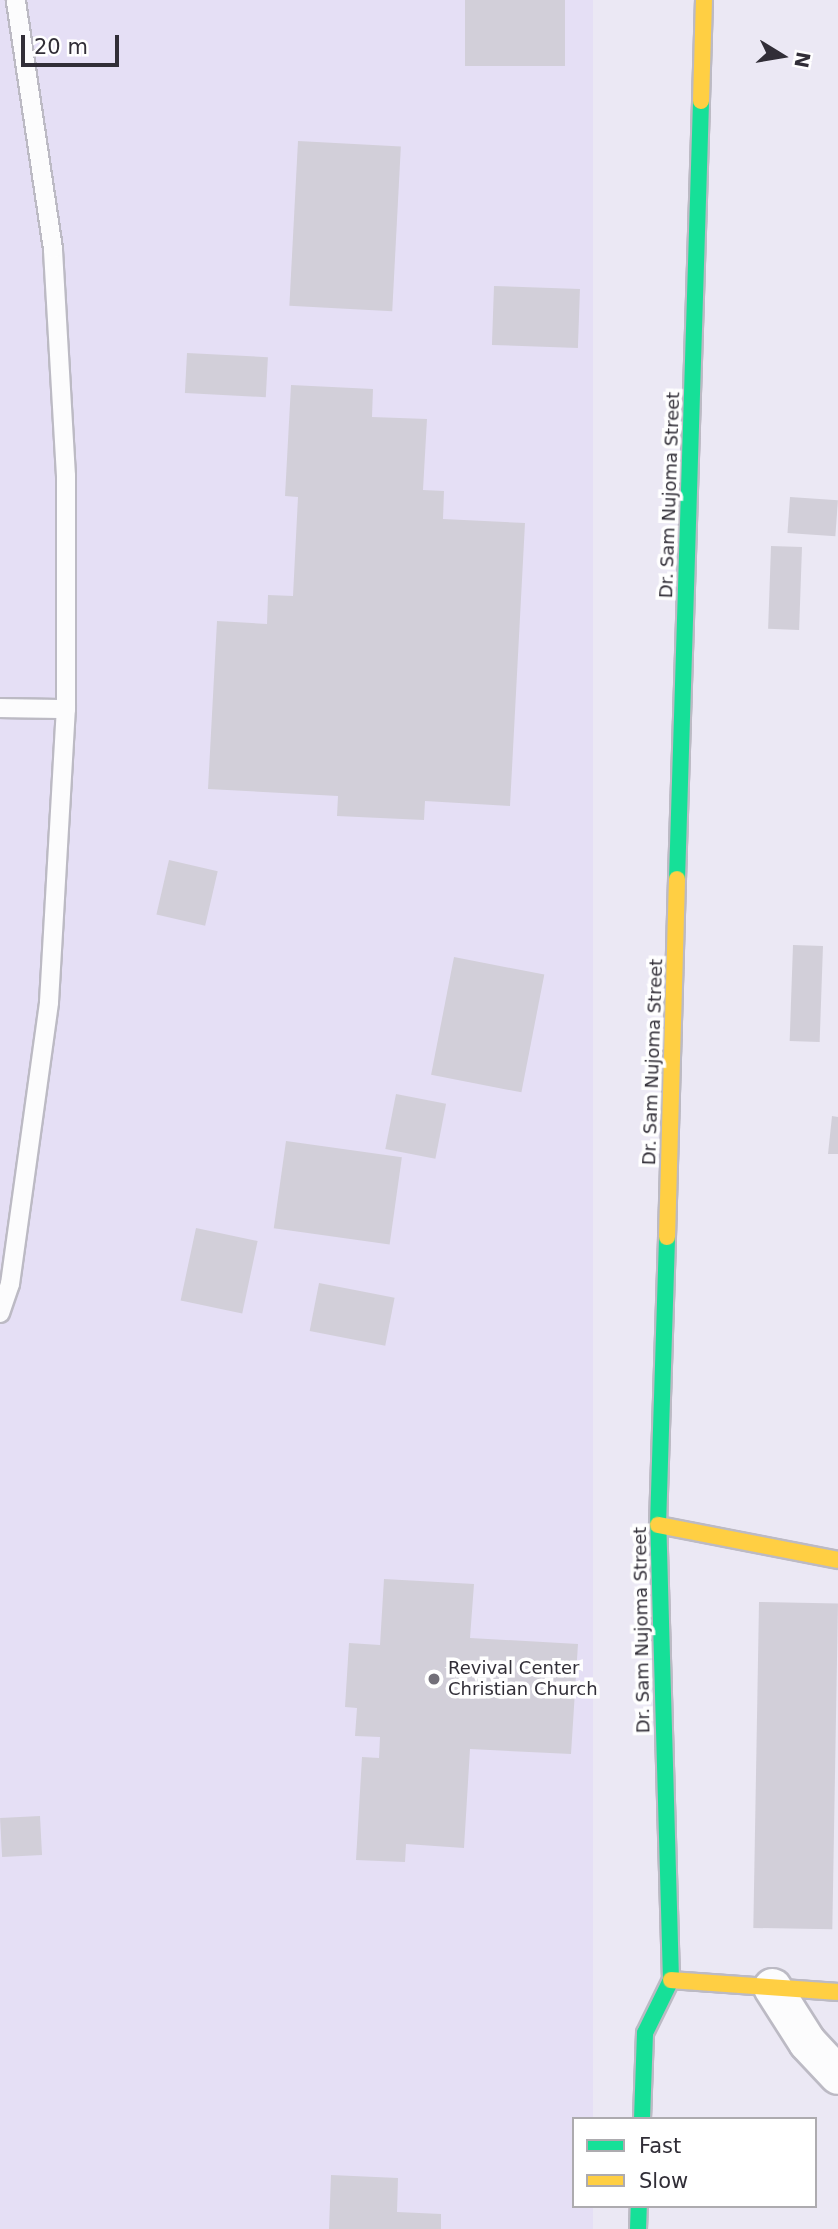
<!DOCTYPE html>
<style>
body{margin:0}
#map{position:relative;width:838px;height:2229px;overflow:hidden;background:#ebe8f4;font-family:"DejaVu Sans",sans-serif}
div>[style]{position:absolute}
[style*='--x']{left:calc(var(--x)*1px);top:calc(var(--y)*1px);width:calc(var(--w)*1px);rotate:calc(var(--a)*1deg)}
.built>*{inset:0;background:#e5dff5;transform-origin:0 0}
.building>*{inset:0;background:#d2cfd9;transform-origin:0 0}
.roads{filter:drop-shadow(2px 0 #bcbac4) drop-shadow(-2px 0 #bcbac4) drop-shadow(0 2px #bcbac4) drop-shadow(0 -2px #bcbac4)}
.lane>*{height:18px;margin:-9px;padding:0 9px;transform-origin:9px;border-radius:9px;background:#fcfcfd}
.street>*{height:37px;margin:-18.5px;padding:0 18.5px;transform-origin:18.5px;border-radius:18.5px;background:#fcfcfd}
.fast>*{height:16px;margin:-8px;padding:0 8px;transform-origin:8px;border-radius:8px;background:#16e098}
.slow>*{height:16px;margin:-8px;padding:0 8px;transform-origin:8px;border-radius:8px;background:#ffcf43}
.dots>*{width:19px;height:19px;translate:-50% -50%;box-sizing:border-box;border:4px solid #fff;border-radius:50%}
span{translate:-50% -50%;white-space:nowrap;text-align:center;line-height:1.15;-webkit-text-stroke:7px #fff;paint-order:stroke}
.street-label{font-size:18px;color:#312e37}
.poi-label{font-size:18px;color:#312e37}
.left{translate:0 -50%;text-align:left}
.legend{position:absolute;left:572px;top:2117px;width:245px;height:91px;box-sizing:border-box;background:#fff;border:2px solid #adabaf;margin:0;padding:9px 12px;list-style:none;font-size:21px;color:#312e37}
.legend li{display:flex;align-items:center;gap:14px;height:35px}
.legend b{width:35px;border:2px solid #adabaf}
.north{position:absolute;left:747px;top:21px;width:70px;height:70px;-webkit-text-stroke:5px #fff;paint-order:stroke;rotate:101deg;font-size:19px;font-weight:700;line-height:28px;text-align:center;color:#312e37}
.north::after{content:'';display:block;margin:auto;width:24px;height:32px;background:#312e37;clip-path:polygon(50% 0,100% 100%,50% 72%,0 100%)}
.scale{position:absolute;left:21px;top:35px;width:98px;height:32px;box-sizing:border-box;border:4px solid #312e37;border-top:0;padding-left:9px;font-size:21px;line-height:24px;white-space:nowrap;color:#312e37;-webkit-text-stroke:5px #fff;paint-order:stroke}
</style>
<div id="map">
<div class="built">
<i style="left:0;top:0;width:593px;height:2229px"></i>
</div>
<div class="building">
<i style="left:465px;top:0;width:100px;height:66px"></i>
<i style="left:298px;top:141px;width:103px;height:165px;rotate:3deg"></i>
<i style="left:494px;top:286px;width:86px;height:59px;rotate:2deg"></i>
<i style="left:187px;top:353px;width:81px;height:40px;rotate:3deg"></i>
<i style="clip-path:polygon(291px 385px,373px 389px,372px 417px,427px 419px,423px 490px,444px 491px,443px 519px,525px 523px,510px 806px,425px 801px,424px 820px,337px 816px,338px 796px,208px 789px,217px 621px,267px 624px,268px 595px,293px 596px,298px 497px,285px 496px)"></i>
<i style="left:790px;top:497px;width:48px;height:36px;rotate:4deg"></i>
<i style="left:802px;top:547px;width:83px;height:31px;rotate:92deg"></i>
<i style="left:169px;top:860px;width:50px;height:56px;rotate:13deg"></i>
<i style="left:793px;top:945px;width:30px;height:96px;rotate:2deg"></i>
<i style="left:454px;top:957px;width:92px;height:120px;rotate:11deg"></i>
<i style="left:396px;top:1094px;width:51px;height:56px;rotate:11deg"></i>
<i style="clip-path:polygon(832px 1116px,838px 1117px,838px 1154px,828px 1154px)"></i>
<i style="left:286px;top:1141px;width:117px;height:88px;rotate:8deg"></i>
<i style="left:196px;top:1228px;width:63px;height:74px;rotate:12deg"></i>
<i style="left:319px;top:1283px;width:77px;height:49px;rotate:11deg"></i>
<i style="clip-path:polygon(384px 1579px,474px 1584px,470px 1638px,578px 1644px,571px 1754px,470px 1749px,464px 1848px,406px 1844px,405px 1862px,356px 1860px,362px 1757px,379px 1758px,380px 1737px,355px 1736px,357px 1708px,345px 1707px,349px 1643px,380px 1645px)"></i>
<i style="left:759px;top:1602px;width:79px;height:326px;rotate:1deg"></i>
<i style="left:40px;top:1816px;width:39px;height:40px;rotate:87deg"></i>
<i style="clip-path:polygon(331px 2175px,398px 2178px,397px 2212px,441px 2214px,441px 2229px,329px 2229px)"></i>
</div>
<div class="roads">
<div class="lane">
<i style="--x:0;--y:708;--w:66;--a:0.9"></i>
<i style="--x:0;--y:1313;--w:31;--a:-71"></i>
<i style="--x:10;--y:1284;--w:285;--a:-82.1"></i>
<i style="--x:49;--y:1002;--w:293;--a:-86.7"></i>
<i style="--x:66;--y:709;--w:233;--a:-90"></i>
<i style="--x:66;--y:476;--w:227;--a:-93.3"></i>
<i style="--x:53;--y:249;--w:252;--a:-98.5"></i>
</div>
<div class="street">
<i style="--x:772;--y:1987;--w:65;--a:57.5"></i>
<i style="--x:807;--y:2042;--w:45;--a:46.8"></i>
</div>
<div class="fast">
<i style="--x:677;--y:879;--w:778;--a:-88.23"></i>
<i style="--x:642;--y:2119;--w:86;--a:-88"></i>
<i style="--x:645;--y:2033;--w:59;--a:-63.9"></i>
<i style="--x:671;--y:1980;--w:455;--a:-91.6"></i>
<i style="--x:658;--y:1525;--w:288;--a:-88.2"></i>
<i style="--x:638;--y:2229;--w:23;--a:-88"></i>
</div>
<div class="slow">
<i style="--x:701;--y:101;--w:101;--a:-88.3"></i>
<i style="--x:667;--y:1237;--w:358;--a:-88.4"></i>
<i style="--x:658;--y:1525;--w:183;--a:11"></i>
<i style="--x:671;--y:1980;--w:167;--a:4.1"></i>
</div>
</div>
<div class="dots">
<i style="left:434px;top:1679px;background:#726f79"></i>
</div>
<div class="street-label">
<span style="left:670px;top:495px;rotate:-88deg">Dr. Sam Nujoma Street</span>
<span style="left:653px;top:1062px;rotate:-88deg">Dr. Sam Nujoma Street</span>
<span style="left:642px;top:1630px;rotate:-91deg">Dr. Sam Nujoma Street</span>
</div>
<div class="poi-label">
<span class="left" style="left:448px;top:1679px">Revival Center<br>Christian Church</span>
</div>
<ul class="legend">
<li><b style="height:9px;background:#16e098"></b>Fast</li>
<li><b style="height:9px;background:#ffcf43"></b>Slow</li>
</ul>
<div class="north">N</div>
<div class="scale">20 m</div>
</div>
